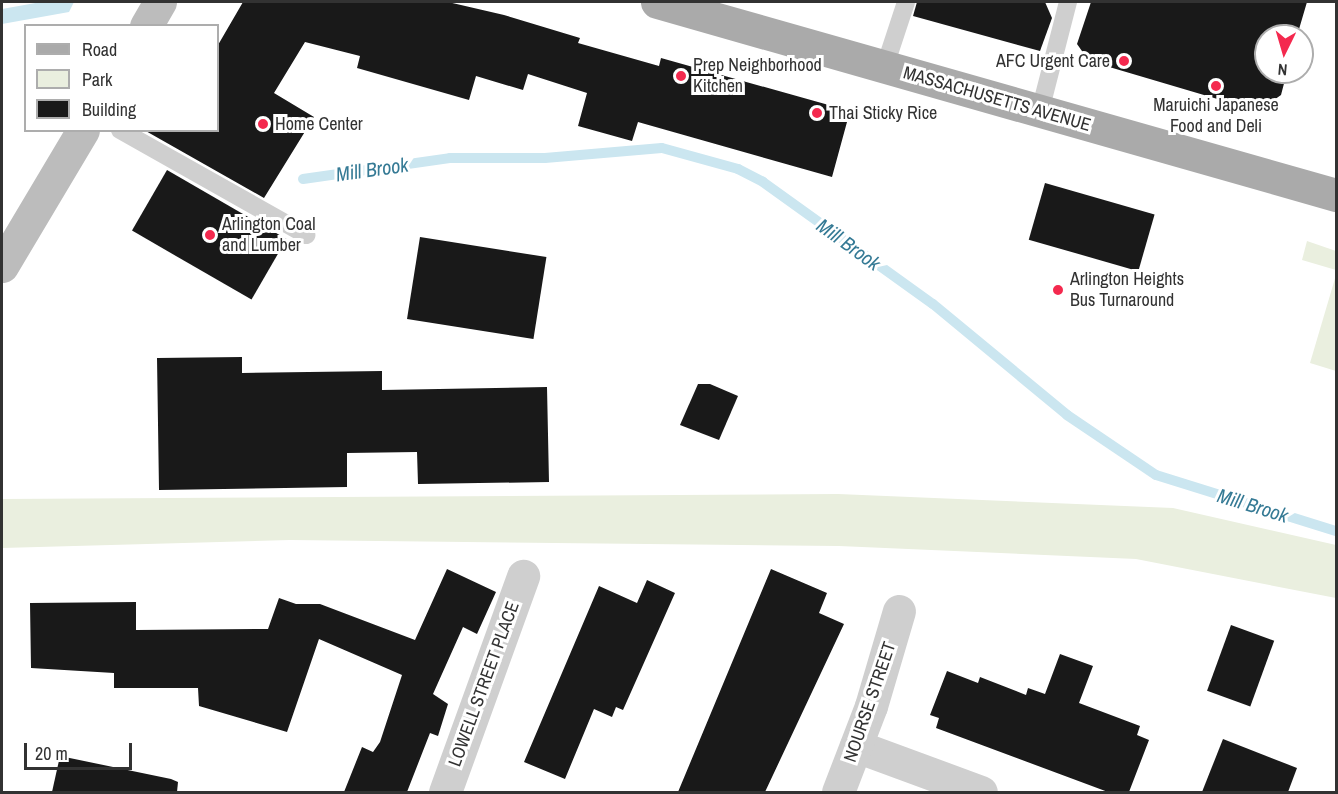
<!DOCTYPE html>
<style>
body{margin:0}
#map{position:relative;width:1338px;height:794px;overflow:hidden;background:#fff;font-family:"Archivo Narrow",sans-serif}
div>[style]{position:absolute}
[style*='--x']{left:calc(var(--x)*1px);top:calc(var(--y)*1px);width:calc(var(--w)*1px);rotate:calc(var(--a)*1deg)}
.green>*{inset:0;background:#eaefdf}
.water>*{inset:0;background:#cbe6f0}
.stream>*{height:10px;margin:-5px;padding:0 5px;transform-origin:5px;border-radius:5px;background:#cbe6f0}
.building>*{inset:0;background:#191919;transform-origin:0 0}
.lane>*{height:18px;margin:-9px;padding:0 9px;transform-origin:9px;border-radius:9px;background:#cfcfcf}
.street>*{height:33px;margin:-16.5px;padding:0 16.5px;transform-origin:16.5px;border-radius:16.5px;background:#cfcfcf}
.secondary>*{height:33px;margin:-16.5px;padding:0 16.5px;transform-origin:16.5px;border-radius:16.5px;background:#bcbcbc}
.primary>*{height:33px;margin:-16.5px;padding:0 16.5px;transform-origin:16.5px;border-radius:16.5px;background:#aaa}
.dots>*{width:16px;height:16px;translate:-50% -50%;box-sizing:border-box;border:3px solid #fff;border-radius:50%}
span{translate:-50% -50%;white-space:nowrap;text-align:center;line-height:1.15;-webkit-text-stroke:6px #fff;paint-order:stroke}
.poi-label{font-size:18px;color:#323232}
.right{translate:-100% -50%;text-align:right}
.left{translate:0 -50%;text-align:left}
.street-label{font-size:18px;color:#323232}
.water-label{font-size:20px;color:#357a95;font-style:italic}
.frame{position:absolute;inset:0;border:3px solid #323232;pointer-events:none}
.legend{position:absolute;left:24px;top:24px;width:195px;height:108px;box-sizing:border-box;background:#fff;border:2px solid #adadad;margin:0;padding:8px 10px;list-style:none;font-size:18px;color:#323232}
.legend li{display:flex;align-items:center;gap:12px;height:30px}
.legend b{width:30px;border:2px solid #adadad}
.north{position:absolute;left:1254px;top:24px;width:60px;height:60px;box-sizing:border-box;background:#fff;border:2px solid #adadad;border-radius:50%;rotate:185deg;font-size:16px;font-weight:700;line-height:24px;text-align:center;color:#323232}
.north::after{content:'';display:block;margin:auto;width:21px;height:27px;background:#f4294e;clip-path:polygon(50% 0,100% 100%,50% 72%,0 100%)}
.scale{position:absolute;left:24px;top:743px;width:108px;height:27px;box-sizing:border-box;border:3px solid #323232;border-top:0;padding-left:8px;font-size:18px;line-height:21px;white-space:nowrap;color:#323232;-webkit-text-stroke:4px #fff;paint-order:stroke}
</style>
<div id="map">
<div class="green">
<i style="clip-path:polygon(1307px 241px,1336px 251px,1336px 270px,1302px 260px)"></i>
<i style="clip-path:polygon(1336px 275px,1336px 371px,1310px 363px)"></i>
<i style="clip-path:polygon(838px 494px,1173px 508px,1336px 545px,1336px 598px,1136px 559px,839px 546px,290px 540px,2px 548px,2px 499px)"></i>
</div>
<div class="water">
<i style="clip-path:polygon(41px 2px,74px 2px,69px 12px,2px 24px,2px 9px)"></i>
</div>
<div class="stream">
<i style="--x:303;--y:179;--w:148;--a:-8.1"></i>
<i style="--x:450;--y:158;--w:95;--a:0"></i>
<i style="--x:545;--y:158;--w:117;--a:-4.9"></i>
<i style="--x:662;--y:148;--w:79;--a:15.4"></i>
<i style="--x:738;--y:169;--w:28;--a:27"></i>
<i style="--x:763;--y:182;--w:209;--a:35.7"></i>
<i style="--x:933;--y:304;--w:174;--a:39.6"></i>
<i style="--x:1067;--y:415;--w:107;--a:34"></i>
<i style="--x:1156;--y:475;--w:189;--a:17.3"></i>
</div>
<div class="building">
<i style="clip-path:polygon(243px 2px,448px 2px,504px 15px,580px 38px,578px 43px,659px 66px,661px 58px,850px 111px,832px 177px,638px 122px,632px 141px,578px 126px,587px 93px,528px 74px,523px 90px,476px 76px,469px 100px,357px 68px,360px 56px,305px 42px,274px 93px,314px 117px,264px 198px,144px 130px,218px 130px,218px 45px)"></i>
<i style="clip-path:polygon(917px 2px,1045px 2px,1052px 18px,1040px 51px,913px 16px)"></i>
<i style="clip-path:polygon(1091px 2px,1307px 2px,1297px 36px,1266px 36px,1266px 72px,1287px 72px,1281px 95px,1258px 111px,1089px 61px,1077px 44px)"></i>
<i style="left:167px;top:170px;width:138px;height:70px;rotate:30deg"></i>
<i style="left:1045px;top:183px;width:114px;height:59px;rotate:16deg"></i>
<i style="left:420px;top:237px;width:128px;height:83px;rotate:9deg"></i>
<i style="clip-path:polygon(242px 357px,242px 373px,382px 371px,382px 390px,547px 387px,549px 482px,418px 484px,417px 452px,347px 453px,347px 487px,159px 490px,157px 358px)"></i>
<i style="clip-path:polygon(698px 384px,710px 384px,738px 396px,719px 440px,680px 425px)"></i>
<i style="clip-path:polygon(447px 569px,496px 592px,477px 634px,463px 627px,433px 694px,448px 704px,438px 736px,430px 733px,407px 792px,344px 792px,362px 747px,373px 752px,380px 742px,402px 675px,319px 639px,287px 732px,199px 706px,198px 688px,114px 688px,114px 673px,31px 668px,30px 603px,136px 602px,136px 630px,268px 629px,279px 598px,296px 604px,320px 604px,415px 640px)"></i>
<i style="clip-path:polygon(771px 569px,827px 593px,819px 613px,844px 624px,765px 792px,678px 792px)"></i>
<i style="clip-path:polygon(647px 580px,675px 593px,623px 710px,616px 707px,612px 717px,594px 709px,565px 779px,524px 762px,599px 586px,637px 603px)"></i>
<i style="left:1231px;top:625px;width:46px;height:70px;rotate:20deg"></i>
<i style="clip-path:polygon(1060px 654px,1093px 666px,1079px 703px,1140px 726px,1137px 735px,1149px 740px,1129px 792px,1108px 792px,936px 728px,939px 718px,930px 715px,947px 671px,978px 683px,980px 677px,1026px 695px,1028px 688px,1045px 694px)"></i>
<i style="clip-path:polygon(1223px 739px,1297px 768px,1288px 792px,1202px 792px)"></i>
<i style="clip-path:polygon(60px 756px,171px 779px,178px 782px,177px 792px,52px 792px)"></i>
</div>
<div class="lane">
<i style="--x:885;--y:66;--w:67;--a:-71.8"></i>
<i style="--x:1040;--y:111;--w:113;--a:-75.6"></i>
<i style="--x:120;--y:130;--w:214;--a:29.4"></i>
</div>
<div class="street">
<i style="--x:856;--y:746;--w:133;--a:20.2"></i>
<i style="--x:445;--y:792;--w:230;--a:-70.1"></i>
<i style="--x:838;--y:792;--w:92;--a:-69"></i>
<i style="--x:871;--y:706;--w:99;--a:-73.6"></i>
</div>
<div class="secondary">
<i style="--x:146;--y:26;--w:28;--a:-60"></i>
<i style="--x:2;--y:266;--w:158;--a:-59.2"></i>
</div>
<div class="primary">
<i style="--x:657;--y:2;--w:706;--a:15.87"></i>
</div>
<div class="dots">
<i style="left:1124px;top:61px;background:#f4294e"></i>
<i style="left:681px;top:76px;background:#f4294e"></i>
<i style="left:1216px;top:86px;background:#f4294e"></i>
<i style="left:817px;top:113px;background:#f4294e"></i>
<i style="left:263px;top:124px;background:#f4294e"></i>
<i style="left:210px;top:235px;background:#f4294e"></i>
<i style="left:1058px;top:290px;background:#f4294e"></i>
</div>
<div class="poi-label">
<span class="right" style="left:1110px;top:61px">AFC Urgent Care</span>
<span class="left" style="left:693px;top:76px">Prep Neighborhood<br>Kitchen</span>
<span style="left:1216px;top:116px">Maruichi Japanese<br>Food and Deli</span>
<span class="left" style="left:829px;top:113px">Thai Sticky Rice</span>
<span class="left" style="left:275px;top:124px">Home Center</span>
<span class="left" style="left:222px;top:235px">Arlington Coal<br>and Lumber</span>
<span class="left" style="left:1070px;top:290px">Arlington Heights<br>Bus Turnaround</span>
</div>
<div class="street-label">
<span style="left:997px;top:99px;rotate:16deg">MASSACHUSETTS AVENUE</span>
<span style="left:484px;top:684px;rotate:-70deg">LOWELL STREET PLACE</span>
<span style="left:870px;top:702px;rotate:-71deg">NOURSE STREET</span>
</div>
<div class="water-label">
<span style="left:372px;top:169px;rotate:-8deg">Mill Brook</span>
<span style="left:849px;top:244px;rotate:36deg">Mill Brook</span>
<span style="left:1253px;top:505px;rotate:17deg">Mill Brook</span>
</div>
<div class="frame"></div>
<ul class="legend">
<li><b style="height:8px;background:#aaa"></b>Road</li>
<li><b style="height:16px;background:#eaefdf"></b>Park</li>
<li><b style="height:16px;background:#191919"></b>Building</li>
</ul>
<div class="north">N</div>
<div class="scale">20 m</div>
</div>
